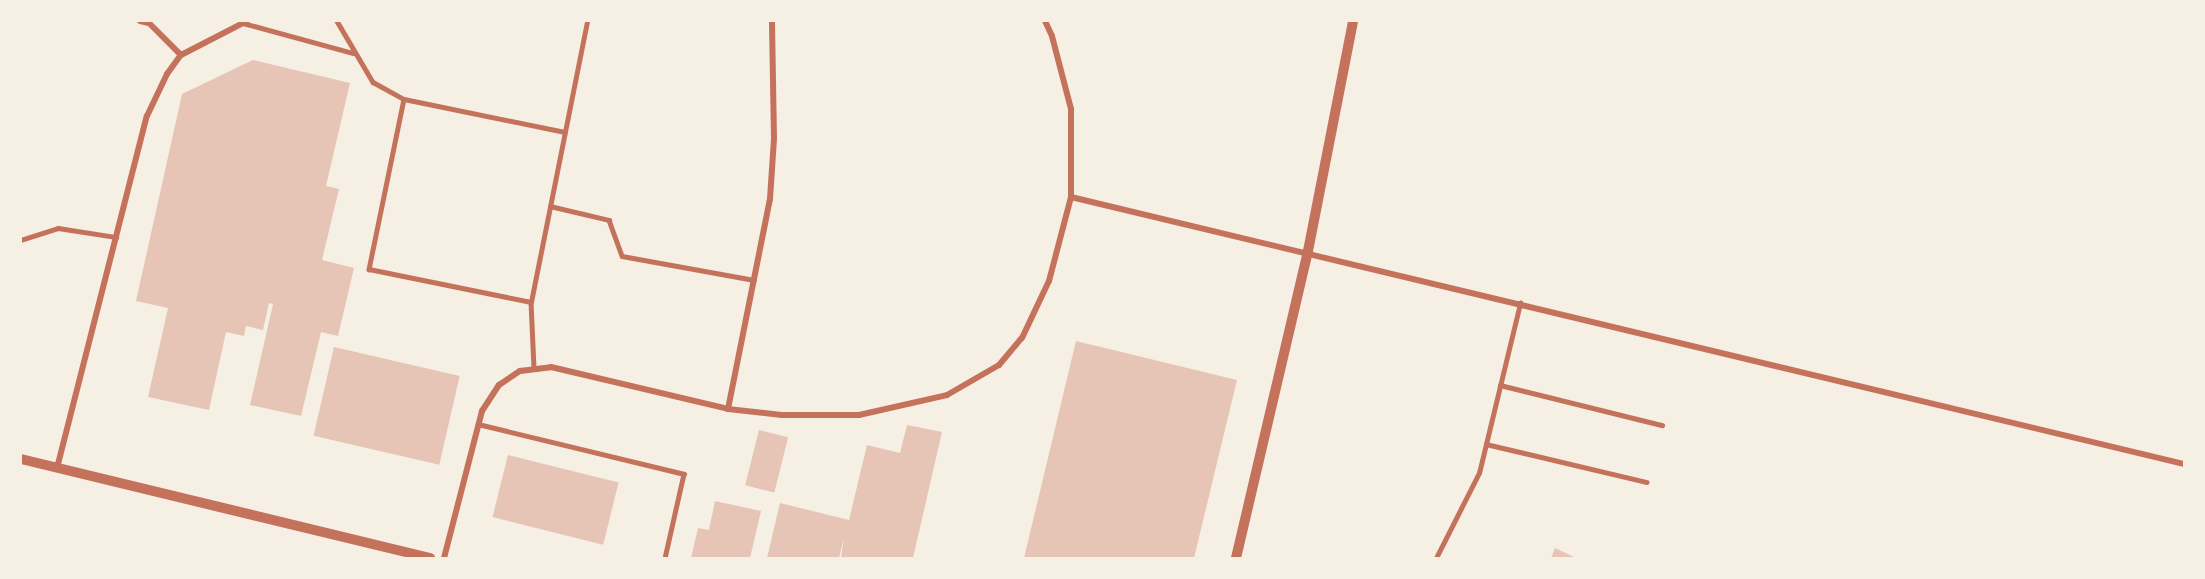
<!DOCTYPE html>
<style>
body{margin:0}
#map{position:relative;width:2205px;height:579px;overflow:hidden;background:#f6efe4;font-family:Helvetica,sans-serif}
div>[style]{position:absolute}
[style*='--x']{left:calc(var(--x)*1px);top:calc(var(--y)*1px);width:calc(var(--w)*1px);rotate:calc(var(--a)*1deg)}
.building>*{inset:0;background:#e6c5b7;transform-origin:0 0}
.service>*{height:4.5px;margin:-2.25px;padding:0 2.25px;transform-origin:2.25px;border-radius:2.25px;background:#c5725c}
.minor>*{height:6px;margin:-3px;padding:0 3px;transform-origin:3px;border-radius:3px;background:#c5725c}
.tertiary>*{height:10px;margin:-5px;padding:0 5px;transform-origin:5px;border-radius:5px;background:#c5725c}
span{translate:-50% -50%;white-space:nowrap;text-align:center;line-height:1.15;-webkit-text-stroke:5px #f6efe4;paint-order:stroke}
.frame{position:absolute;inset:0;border:22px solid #f6efe4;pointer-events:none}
</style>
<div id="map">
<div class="building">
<i style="clip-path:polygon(253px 60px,350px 83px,326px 186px,339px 189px,322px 260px,354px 268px,338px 336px,321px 332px,301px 416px,250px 405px,273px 304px,269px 303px,263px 330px,246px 326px,244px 336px,226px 332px,209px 410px,148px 397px,168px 308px,136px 301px,182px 94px)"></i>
<i style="clip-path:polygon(1076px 341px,1237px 380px,1194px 558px,1024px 558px)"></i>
<i style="left:334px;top:347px;width:129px;height:91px;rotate:13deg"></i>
<i style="clip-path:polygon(907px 425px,942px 432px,913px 558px,841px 558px,844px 538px,839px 558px,767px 558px,780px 503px,849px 520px,867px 445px,900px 453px)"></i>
<i style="left:759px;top:430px;width:30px;height:57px;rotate:14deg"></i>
<i style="left:508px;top:455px;width:114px;height:64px;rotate:14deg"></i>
<i style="clip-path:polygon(715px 501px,761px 511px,750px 558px,691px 558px,698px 528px,709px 530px)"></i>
<i style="clip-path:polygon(1555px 548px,1576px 558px,1551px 558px)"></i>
</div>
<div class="service">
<i style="--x:337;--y:21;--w:71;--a:59.5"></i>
<i style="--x:373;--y:82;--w:35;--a:29"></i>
<i style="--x:404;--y:99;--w:174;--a:101.6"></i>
<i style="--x:369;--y:269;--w:165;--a:11.5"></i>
<i style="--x:531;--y:302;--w:67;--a:87.4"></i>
<i style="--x:243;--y:23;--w:114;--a:15.3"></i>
<i style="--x:404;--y:99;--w:164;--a:11.6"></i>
<i style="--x:550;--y:206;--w:61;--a:13.3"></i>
<i style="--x:609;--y:220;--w:38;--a:70"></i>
<i style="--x:622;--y:256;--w:134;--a:10.3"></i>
<i style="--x:21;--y:240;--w:39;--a:-18"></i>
<i style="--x:58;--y:228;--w:59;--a:8.8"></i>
<i style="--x:531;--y:302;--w:287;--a:-78.7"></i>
<i style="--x:1500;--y:385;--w:167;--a:13.9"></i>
<i style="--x:478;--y:424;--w:212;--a:13.6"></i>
<i style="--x:684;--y:474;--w:86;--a:102.7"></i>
<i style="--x:1486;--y:444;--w:165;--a:13.3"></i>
<i style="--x:1436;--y:558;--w:95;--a:-63.2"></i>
<i style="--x:1479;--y:473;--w:175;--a:-76.4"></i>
</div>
<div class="minor">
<i style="--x:140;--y:21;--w:9;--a:13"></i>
<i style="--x:149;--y:23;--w:45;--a:45"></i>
<i style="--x:1071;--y:197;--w:1145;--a:13.49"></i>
<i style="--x:728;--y:409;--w:214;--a:-78.7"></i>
<i style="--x:770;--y:199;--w:61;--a:-86.2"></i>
<i style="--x:774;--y:138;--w:117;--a:-91"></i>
<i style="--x:57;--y:468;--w:363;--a:-75.7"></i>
<i style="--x:147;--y:116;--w:47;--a:-64.5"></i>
<i style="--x:167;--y:74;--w:24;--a:-54"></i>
<i style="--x:181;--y:55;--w:74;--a:-27.3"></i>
<i style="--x:444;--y:558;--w:152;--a:-75.5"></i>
<i style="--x:482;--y:411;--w:31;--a:-57"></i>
<i style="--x:499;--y:385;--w:25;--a:-34"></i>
<i style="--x:520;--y:371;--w:31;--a:-7"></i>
<i style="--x:551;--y:367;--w:182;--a:13.3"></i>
<i style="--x:728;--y:409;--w:54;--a:6.3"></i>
<i style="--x:782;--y:415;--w:77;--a:0"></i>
<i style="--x:859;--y:415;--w:90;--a:-12.8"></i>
<i style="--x:947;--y:395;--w:60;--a:-30"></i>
<i style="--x:999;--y:365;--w:35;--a:-50"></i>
<i style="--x:1022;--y:338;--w:63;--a:-64.7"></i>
<i style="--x:1049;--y:281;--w:87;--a:-75.3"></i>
<i style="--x:1071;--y:197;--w:88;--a:-90"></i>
<i style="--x:1071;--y:109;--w:75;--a:-104.6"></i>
<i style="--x:1052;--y:36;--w:17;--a:-115"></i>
</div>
<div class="tertiary">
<i style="--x:21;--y:459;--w:421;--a:13.6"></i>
<i style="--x:1236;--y:558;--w:315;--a:-76.8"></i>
<i style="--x:1308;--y:251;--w:234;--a:-78.9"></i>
</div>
<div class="frame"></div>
</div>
